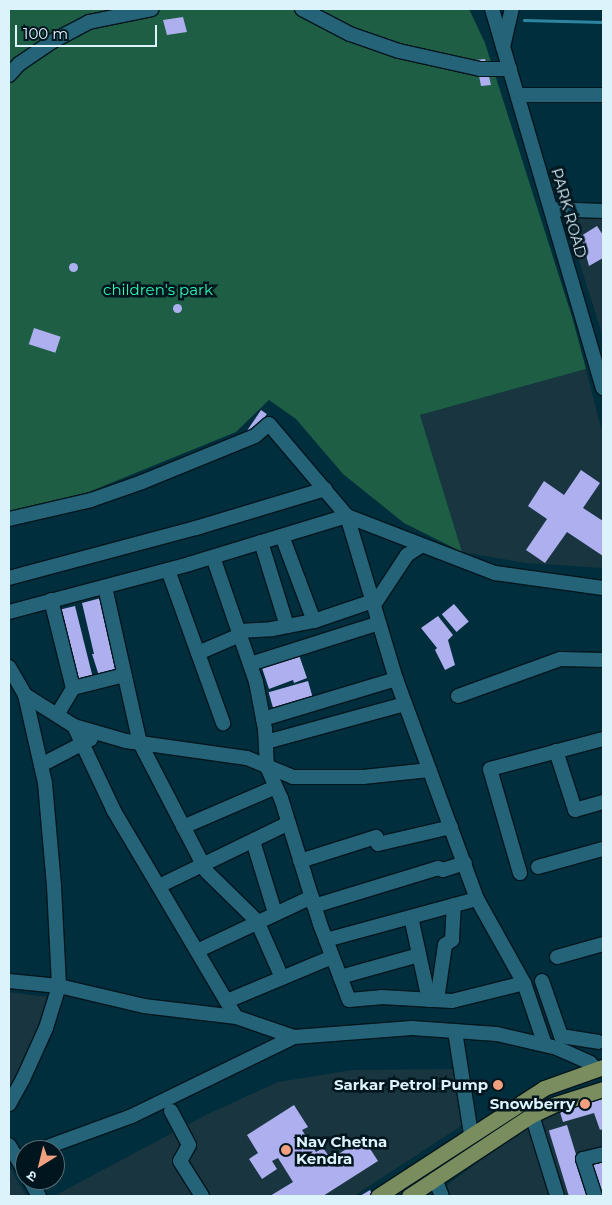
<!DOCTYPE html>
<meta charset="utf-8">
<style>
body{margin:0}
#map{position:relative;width:612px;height:1205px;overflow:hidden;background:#002e3c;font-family:Montserrat,"Noto Sans Devanagari",sans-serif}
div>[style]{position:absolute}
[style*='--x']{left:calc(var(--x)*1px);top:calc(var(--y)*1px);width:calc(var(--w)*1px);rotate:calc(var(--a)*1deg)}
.built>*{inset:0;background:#193640}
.green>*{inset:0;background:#1d5e44}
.stream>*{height:3px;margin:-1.5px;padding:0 1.5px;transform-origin:1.5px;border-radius:1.5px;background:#2e85a1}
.building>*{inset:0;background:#aeafef;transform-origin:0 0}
.round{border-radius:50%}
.roads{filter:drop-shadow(1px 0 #00151d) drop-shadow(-1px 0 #00151d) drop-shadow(0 1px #00151d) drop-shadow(0 -1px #00151d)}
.minor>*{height:14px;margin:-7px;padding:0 7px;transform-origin:7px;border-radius:7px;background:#246378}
.major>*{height:15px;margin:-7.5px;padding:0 7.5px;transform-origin:7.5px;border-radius:7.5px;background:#7a8d5f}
.dots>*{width:14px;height:14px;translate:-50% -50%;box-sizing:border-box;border:2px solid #00151d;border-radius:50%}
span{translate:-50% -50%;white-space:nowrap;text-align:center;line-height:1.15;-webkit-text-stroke:5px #00151d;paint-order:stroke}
.street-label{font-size:15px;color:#dcf3fc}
.park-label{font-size:15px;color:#2bfab3}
.poi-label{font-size:15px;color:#dcf3fc;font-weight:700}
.right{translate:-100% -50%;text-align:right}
.left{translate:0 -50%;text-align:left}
.frame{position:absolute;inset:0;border:10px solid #dcf3fc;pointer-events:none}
.north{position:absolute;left:15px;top:1140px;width:50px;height:50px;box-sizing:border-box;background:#00151d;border:1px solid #586e76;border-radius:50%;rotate:216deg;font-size:14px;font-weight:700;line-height:20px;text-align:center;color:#dcf3fc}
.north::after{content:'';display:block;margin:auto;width:18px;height:22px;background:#f2a07f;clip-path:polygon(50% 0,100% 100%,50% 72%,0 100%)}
.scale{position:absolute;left:15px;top:25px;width:142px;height:22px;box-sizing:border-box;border:2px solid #dcf3fc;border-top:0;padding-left:6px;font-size:15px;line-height:18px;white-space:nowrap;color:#dcf3fc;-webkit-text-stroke:4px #00151d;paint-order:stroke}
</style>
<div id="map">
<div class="built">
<i style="clip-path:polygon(564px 214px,603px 216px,603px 337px)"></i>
<i style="clip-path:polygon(586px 369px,603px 436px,603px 568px,526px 563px,462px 552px,420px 415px)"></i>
<i style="clip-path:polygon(9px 992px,48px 997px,23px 1068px,9px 1092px)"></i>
<i style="clip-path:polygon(459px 1069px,467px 1122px,354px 1196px,54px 1196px,208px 1114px,278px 1082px,352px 1070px)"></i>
<i style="clip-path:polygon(603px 1094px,603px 1196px,435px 1196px,451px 1182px,550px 1110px)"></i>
<i style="clip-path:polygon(9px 1166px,26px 1196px,9px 1196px)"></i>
</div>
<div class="green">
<i style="clip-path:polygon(9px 9px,469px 9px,485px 43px,573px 320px,586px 369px,420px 415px,462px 552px,404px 523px,343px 474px,296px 419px,269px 400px,236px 432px,79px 496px,9px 513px)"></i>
</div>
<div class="stream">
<i style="--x:524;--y:20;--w:79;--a:1.5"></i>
</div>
<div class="building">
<i style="clip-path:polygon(183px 17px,187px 32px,167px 35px,163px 20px)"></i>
<i style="clip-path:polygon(485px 59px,491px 85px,481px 86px,476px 60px)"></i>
<i style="clip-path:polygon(597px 226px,603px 235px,603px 258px,589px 266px,581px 236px)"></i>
<i class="round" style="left:68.5px;top:262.5px;width:9px;height:9px"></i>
<i class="round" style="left:172.5px;top:303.5px;width:9px;height:9px"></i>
<i style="left:34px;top:328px;width:28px;height:17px;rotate:18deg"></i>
<i style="left:261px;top:410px;width:7px;height:29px;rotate:34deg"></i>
<i style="clip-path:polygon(581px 470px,600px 483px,583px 508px,603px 521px,603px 556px,567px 532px,545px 563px,526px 550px,547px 519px,528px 506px,544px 481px,564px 495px)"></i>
<i style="clip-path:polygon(101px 598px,120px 674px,100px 679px,92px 654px,94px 654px,82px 603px)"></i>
<i style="left:454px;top:604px;width:23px;height:16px;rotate:50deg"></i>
<i style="left:75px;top:606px;width:78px;height:17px;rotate:76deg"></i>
<i style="clip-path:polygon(438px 616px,453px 635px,448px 640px,455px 665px,445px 670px,435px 650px,437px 648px,421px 628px)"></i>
<i style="clip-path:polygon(299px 655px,307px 678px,294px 683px,293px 680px,269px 689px,262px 668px)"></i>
<i style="left:308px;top:681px;width:22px;height:41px;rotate:74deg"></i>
<i style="clip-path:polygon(603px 1096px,603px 1129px,600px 1130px,594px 1113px,563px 1122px,559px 1109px)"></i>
<i style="clip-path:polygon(294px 1105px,308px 1127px,302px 1130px,316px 1152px,323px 1148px,331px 1159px,363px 1138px,378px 1161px,323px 1196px,270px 1196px,293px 1182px,278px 1158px,272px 1161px,277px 1169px,262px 1179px,249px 1159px,258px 1153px,247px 1135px)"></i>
<i style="left:567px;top:1125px;width:74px;height:19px;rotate:73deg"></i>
<i style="clip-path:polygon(603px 1162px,603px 1196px,602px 1196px,592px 1165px)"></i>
<i style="clip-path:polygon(370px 1190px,373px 1196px,360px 1196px)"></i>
</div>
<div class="roads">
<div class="minor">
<i style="--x:302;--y:9;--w:54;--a:27.5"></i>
<i style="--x:350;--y:34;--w:52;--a:19.1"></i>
<i style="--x:399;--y:51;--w:83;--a:12.5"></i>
<i style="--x:480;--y:69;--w:30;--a:0"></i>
<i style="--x:492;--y:9;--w:395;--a:73.7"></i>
<i style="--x:503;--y:47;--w:39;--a:-77"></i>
<i style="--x:9;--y:75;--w:15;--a:-48"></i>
<i style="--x:19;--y:64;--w:41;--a:-34.1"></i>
<i style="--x:53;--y:41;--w:41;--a:-27.8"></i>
<i style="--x:89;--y:22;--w:64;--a:-11.7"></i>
<i style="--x:518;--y:95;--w:85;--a:0"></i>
<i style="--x:551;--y:209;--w:52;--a:2.2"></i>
<i style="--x:9;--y:519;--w:84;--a:-13"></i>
<i style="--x:91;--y:500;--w:54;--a:-19.4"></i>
<i style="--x:142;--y:482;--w:122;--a:-22.2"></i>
<i style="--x:255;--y:436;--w:18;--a:-41"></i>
<i style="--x:269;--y:424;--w:121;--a:49.7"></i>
<i style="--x:347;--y:516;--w:159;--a:21.1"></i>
<i style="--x:495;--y:573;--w:109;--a:7.9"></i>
<i style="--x:282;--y:536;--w:91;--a:69.4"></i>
<i style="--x:261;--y:542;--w:88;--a:72.8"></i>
<i style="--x:213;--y:557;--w:132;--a:71"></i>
<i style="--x:256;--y:682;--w:48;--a:79.2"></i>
<i style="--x:265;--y:729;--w:38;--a:87"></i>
<i style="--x:267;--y:767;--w:34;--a:66"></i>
<i style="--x:281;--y:798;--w:132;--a:72.8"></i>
<i style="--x:320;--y:924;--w:81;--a:69.1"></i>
<i style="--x:349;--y:1000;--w:32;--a:-5"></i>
<i style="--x:381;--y:997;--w:71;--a:3.2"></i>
<i style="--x:452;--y:1001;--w:74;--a:-14"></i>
<i style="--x:168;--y:570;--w:163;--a:70.2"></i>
<i style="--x:9;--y:578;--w:194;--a:-15"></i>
<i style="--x:196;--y:528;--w:135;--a:-16.8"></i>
<i style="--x:105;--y:587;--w:160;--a:77.4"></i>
<i style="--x:140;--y:743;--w:145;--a:62.6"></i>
<i style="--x:207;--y:872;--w:70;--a:44.4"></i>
<i style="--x:257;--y:921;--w:62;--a:66.3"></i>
<i style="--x:51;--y:600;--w:91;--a:76"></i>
<i style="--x:374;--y:605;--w:60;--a:-56.6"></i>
<i style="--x:407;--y:555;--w:17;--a:-33"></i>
<i style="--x:9;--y:612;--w:186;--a:-14.9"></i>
<i style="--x:189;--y:564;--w:165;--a:-16.9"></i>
<i style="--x:347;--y:516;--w:170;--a:73.3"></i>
<i style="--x:396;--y:679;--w:234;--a:69.8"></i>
<i style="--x:477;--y:899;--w:96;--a:60.8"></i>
<i style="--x:524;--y:983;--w:65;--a:71.3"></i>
<i style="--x:238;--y:631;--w:34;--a:-3"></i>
<i style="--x:272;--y:629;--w:43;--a:-10.8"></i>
<i style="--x:314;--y:621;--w:62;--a:-18.7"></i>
<i style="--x:198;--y:653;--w:46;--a:-23.2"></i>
<i style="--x:250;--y:664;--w:135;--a:-17.6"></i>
<i style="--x:9;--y:667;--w:32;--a:60"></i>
<i style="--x:25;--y:695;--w:90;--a:77.2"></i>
<i style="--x:45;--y:783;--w:103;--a:85"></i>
<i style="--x:54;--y:886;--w:100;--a:87.1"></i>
<i style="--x:59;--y:986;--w:44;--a:107.2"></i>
<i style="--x:46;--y:1028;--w:56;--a:114.3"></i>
<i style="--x:23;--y:1079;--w:29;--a:119"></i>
<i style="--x:25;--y:695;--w:58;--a:32.3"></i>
<i style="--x:74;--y:726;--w:54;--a:16.1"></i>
<i style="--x:126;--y:741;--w:122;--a:8"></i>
<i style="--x:247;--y:758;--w:50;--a:22.4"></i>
<i style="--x:293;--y:777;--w:70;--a:0"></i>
<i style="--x:363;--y:777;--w:67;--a:-6"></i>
<i style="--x:458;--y:696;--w:109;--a:-19.9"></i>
<i style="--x:560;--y:659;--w:43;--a:1.3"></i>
<i style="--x:57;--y:715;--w:31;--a:-59"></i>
<i style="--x:73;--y:688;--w:53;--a:-14.3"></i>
<i style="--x:263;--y:719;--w:139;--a:-16.7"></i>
<i style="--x:74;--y:726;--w:94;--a:64.8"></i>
<i style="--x:114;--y:811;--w:239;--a:59.4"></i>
<i style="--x:266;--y:742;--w:144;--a:-15.3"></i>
<i style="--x:556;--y:751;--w:62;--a:72.1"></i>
<i style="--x:575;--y:810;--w:29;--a:-16"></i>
<i style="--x:41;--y:765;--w:56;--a:-27.5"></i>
<i style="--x:183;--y:827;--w:101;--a:-23.3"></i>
<i style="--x:253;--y:841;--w:75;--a:73"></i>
<i style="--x:300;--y:861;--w:80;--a:-17.5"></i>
<i style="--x:376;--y:837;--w:7;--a:74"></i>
<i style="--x:378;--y:844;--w:75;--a:-13.1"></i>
<i style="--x:538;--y:867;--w:67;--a:-15.5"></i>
<i style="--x:520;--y:873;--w:108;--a:-106.1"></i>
<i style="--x:490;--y:769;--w:117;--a:-14.9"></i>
<i style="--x:159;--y:886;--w:144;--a:-25.9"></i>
<i style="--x:314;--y:906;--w:130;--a:-17"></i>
<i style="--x:438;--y:868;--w:5;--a:22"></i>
<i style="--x:443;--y:870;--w:23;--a:-18"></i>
<i style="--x:411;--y:917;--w:85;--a:77.8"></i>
<i style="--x:326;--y:940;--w:156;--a:-15.2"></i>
<i style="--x:197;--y:951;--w:127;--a:-25.2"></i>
<i style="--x:557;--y:957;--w:48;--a:-15.8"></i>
<i style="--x:340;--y:977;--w:82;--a:-15.6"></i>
<i style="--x:9;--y:981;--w:50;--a:5.7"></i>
<i style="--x:59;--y:986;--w:87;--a:13.2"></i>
<i style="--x:144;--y:1006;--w:93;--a:6.8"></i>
<i style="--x:236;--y:1017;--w:61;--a:19"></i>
<i style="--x:294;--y:1037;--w:118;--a:-4.4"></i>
<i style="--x:412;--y:1028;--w:85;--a:4"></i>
<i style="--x:497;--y:1034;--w:62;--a:13.1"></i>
<i style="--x:557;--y:1048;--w:36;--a:24"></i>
<i style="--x:590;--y:1063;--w:10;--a:45"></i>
<i style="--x:542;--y:981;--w:58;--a:70.9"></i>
<i style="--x:561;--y:1036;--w:38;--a:9"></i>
<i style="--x:437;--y:1000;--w:56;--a:-81.7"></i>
<i style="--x:445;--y:945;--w:9;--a:-36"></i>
<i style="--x:452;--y:940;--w:35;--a:-87"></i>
<i style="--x:227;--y:1001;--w:114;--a:-22.7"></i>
<i style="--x:455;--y:1031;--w:104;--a:81.2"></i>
<i style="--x:171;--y:1111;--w:38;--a:62"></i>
<i style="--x:189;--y:1145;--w:18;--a:119"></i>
<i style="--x:180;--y:1161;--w:41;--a:57.8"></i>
<i style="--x:532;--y:1115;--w:85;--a:72.8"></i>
<i style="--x:9;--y:1145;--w:31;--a:59"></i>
<i style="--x:39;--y:1150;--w:99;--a:-20.1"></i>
<i style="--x:132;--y:1116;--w:180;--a:-26"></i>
<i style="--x:435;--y:1179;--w:18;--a:68"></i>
<i style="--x:30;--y:1180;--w:18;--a:61"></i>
<i style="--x:595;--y:1196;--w:39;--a:-108"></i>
<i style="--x:583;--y:1159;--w:21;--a:-14"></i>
</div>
<div class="major">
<i style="--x:378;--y:1196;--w:198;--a:-33"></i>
<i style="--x:544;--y:1088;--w:63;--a:-19.6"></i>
<i style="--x:409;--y:1196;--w:147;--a:-33.4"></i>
<i style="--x:532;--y:1115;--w:26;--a:-25"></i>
<i style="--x:556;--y:1104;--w:49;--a:-17.7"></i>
</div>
</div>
<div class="dots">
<i style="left:498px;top:1085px;background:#f2a07f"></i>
<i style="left:585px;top:1104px;background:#f2a07f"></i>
<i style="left:286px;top:1150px;background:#f2a07f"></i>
</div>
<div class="street-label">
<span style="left:569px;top:213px;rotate:74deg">PARK ROAD</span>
</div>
<div class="park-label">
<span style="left:158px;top:290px">children's park</span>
</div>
<div class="poi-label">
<span class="right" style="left:488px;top:1085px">Sarkar Petrol Pump</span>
<span class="right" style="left:575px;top:1104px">Snowberry</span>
<span class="left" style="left:296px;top:1150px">Nav Chetna<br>Kendra</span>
</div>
<div class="frame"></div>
<div class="north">उ</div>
<div class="scale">100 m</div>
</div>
